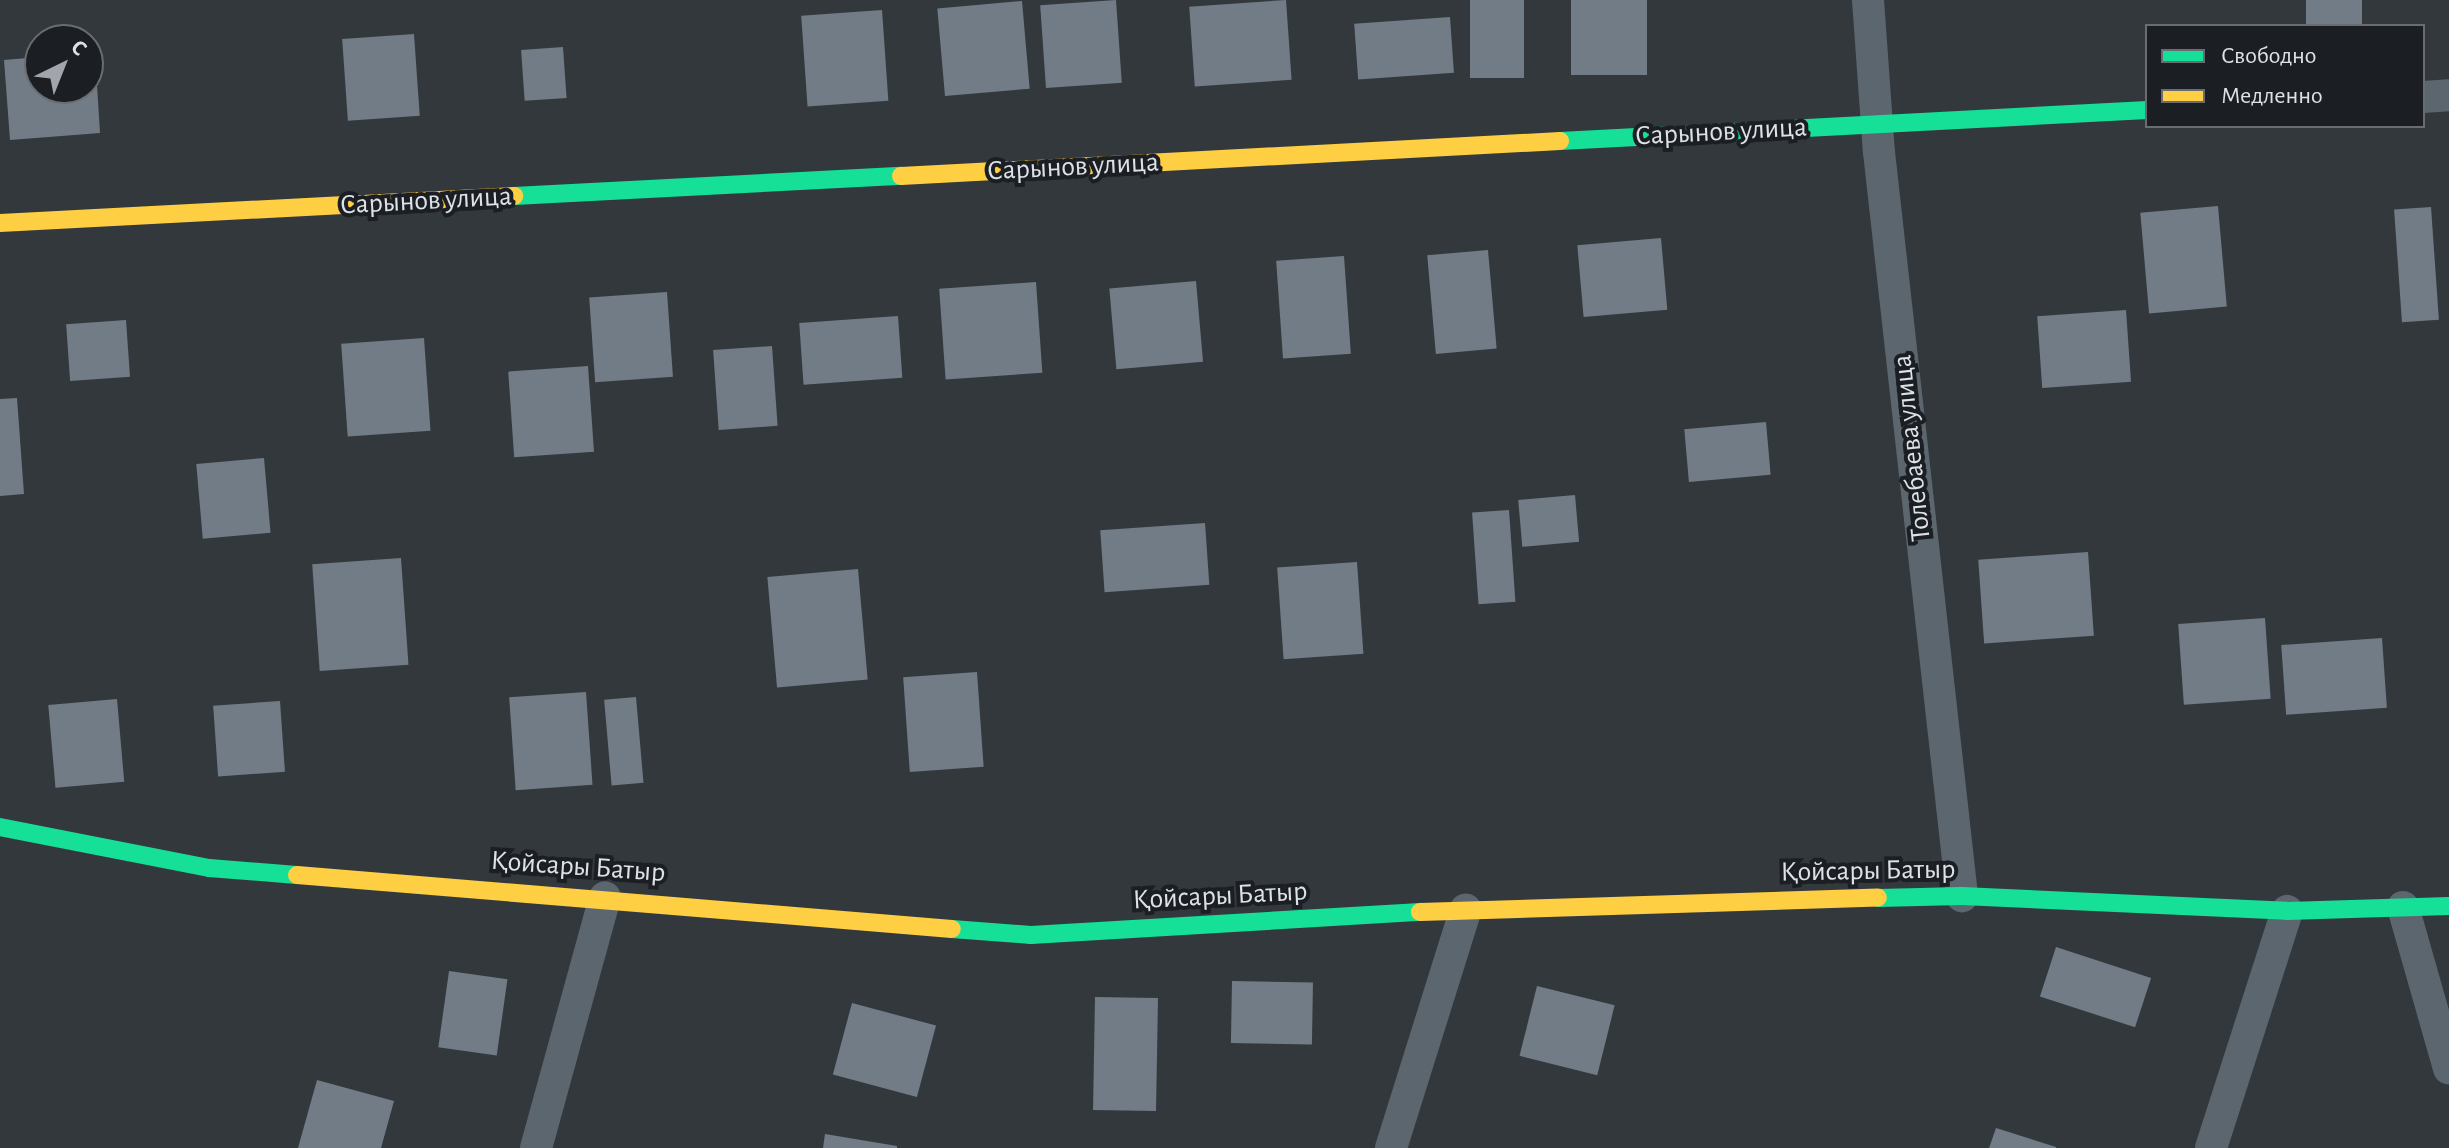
<!DOCTYPE html>
<meta charset="utf-8">
<style>
body{margin:0}
#map{position:relative;width:2449px;height:1148px;overflow:hidden;background:#33383d;font-family:"Alegreya Sans",sans-serif}
div>[style]{position:absolute}
[style*='--x']{left:calc(var(--x)*1px);top:calc(var(--y)*1px);width:calc(var(--w)*1px);rotate:calc(var(--a)*1deg)}
.building>*{inset:0;background:#727c86;transform-origin:0 0}
.street>*{height:32px;margin:-16px;padding:0 16px;transform-origin:16px;border-radius:16px;background:#5c666f}
.fast>*{height:18px;margin:-9px;padding:0 9px;transform-origin:9px;border-radius:9px;background:#16e098}
.slow>*{height:18px;margin:-9px;padding:0 9px;transform-origin:9px;border-radius:9px;background:#ffcf43}
span{translate:-50% -50%;white-space:nowrap;text-align:center;line-height:1.15;-webkit-text-stroke:8px #1b1f23;paint-order:stroke}
.street-label{font-size:28px;color:#dde2e8}
.legend{position:absolute;left:2145px;top:24px;width:280px;height:104px;box-sizing:border-box;background:#1b1f23;border:2px solid #696d72;margin:0;padding:10px 14px;list-style:none;font-size:24px;color:#dde2e8}
.legend li{display:flex;align-items:center;gap:16px;height:40px}
.legend b{width:40px;border:2px solid #696d72}
.north{position:absolute;left:24px;top:24px;width:80px;height:80px;box-sizing:border-box;background:#1b1f23;border:2px solid #696d72;border-radius:50%;rotate:43deg;font-size:22px;font-weight:700;line-height:32px;text-align:center;color:#dde2e8}
.north::after{content:'';display:block;margin:auto;width:28px;height:36px;background:#a2a6ac;clip-path:polygon(50% 0,100% 100%,50% 72%,0 100%)}
</style>
<div id="map">
<div class="building">
<i style="left:1116px;top:0;width:83px;height:76px;rotate:86deg"></i>
<i style="left:1286px;top:0;width:80px;height:97px;rotate:86deg"></i>
<i style="left:1470px;top:0;width:54px;height:78px"></i>
<i style="left:1571px;top:0;width:76px;height:75px"></i>
<i style="left:2306px;top:0;width:56px;height:26px"></i>
<i style="left:1022px;top:1px;width:88px;height:85px;rotate:85deg"></i>
<i style="left:882px;top:10px;width:91px;height:81px;rotate:86deg"></i>
<i style="left:1450px;top:17px;width:56px;height:96px;rotate:86deg"></i>
<i style="left:414px;top:34px;width:82px;height:72px;rotate:86deg"></i>
<i style="left:563px;top:47px;width:51px;height:42px;rotate:86deg"></i>
<i style="clip-path:polygon(88px 53px,95px 53px,100px 133px,10px 140px,4px 60px,40px 57px,40px 88px,88px 88px)"></i>
<i style="left:2218px;top:206px;width:101px;height:78px;rotate:85deg"></i>
<i style="left:2431px;top:207px;width:113px;height:37px;rotate:86deg"></i>
<i style="left:1661px;top:238px;width:72px;height:84px;rotate:85deg"></i>
<i style="left:1488px;top:250px;width:99px;height:61px;rotate:85deg"></i>
<i style="left:1344px;top:256px;width:98px;height:68px;rotate:86deg"></i>
<i style="left:1196px;top:281px;width:81px;height:87px;rotate:85deg"></i>
<i style="left:1036px;top:282px;width:91px;height:97px;rotate:86deg"></i>
<i style="left:667px;top:292px;width:85px;height:78px;rotate:86deg"></i>
<i style="left:2126px;top:310px;width:72px;height:89px;rotate:86deg"></i>
<i style="left:898px;top:316px;width:62px;height:99px;rotate:86deg"></i>
<i style="left:126px;top:320px;width:57px;height:60px;rotate:86deg"></i>
<i style="left:424px;top:338px;width:93px;height:83px;rotate:86deg"></i>
<i style="left:772px;top:346px;width:80px;height:59px;rotate:86deg"></i>
<i style="left:588px;top:366px;width:86px;height:80px;rotate:86deg"></i>
<i style="clip-path:polygon(17px 398px,24px 494px,0 496px,0 399px)"></i>
<i style="left:1766px;top:422px;width:53px;height:82px;rotate:85deg"></i>
<i style="left:264px;top:458px;width:75px;height:68px;rotate:85deg"></i>
<i style="left:1575px;top:495px;width:47px;height:57px;rotate:85deg"></i>
<i style="left:1509px;top:510px;width:92px;height:37px;rotate:86deg"></i>
<i style="left:1205px;top:523px;width:62px;height:105px;rotate:86deg"></i>
<i style="left:2088px;top:552px;width:84px;height:110px;rotate:86deg"></i>
<i style="left:401px;top:558px;width:107px;height:89px;rotate:86deg"></i>
<i style="left:1357px;top:562px;width:92px;height:80px;rotate:86deg"></i>
<i style="left:858px;top:569px;width:111px;height:91px;rotate:85deg"></i>
<i style="left:2265px;top:618px;width:81px;height:87px;rotate:86deg"></i>
<i style="left:2382px;top:638px;width:70px;height:101px;rotate:86deg"></i>
<i style="left:977px;top:672px;width:95px;height:74px;rotate:86deg"></i>
<i style="left:586px;top:692px;width:93px;height:77px;rotate:86deg"></i>
<i style="left:636px;top:697px;width:86px;height:32px;rotate:85deg"></i>
<i style="left:117px;top:699px;width:83px;height:69px;rotate:85deg"></i>
<i style="left:280px;top:701px;width:71px;height:67px;rotate:86deg"></i>
<i style="left:2056px;top:947px;width:100px;height:52px;rotate:18deg"></i>
<i style="left:449px;top:971px;width:59px;height:77px;rotate:8deg"></i>
<i style="left:1232px;top:981px;width:81px;height:62px;rotate:1deg"></i>
<i style="left:1537px;top:986px;width:80px;height:72px;rotate:14deg"></i>
<i style="left:1095px;top:997px;width:63px;height:113px;rotate:1deg"></i>
<i style="left:852px;top:1003px;width:87px;height:74px;rotate:15deg"></i>
<i style="clip-path:polygon(317px 1080px,394px 1101px,381px 1148px,298px 1148px)"></i>
<i style="clip-path:polygon(1996px 1128px,2056px 1147px,2056px 1148px,1989px 1148px)"></i>
<i style="clip-path:polygon(825px 1134px,897px 1146px,897px 1148px,823px 1148px)"></i>
</div>
<div class="street">
<i style="--x:1868;--y:0;--w:152;--a:85.9"></i>
<i style="--x:1879;--y:152;--w:749;--a:83.63"></i>
<i style="--x:2423;--y:97;--w:26;--a:-4"></i>
<i style="--x:2403;--y:907;--w:168;--a:74.1"></i>
<i style="--x:536;--y:1148;--w:260;--a:-74.6"></i>
<i style="--x:1391;--y:1148;--w:250;--a:-72.6"></i>
<i style="--x:2211;--y:1148;--w:249;--a:-72.2"></i>
</div>
<div class="fast">
<i style="--x:1560;--y:141;--w:588;--a:-3.02"></i>
<i style="--x:514;--y:196;--w:388;--a:-3"></i>
<i style="--x:0;--y:827;--w:213;--a:11.1"></i>
<i style="--x:209;--y:868;--w:88;--a:4.5"></i>
<i style="--x:1878;--y:898;--w:84;--a:-1.4"></i>
<i style="--x:1962;--y:896;--w:325;--a:2.6"></i>
<i style="--x:2287;--y:911;--w:162;--a:-1.8"></i>
<i style="--x:952;--y:929;--w:79;--a:4.3"></i>
<i style="--x:1031;--y:935;--w:390;--a:-3.4"></i>
</div>
<div class="slow">
<i style="--x:901;--y:176;--w:660;--a:-3.04"></i>
<i style="--x:0;--y:223;--w:515;--a:-3.01"></i>
<i style="--x:297;--y:875;--w:657;--a:4.71"></i>
<i style="--x:1420;--y:912;--w:458;--a:-1.8"></i>
</div>
<div class="street-label">
<span style="left:1721px;top:132px;rotate:-3deg">Сарынов улица</span>
<span style="left:1073px;top:167px;rotate:-3deg">Сарынов улица</span>
<span style="left:426px;top:201px;rotate:-3deg">Сарынов улица</span>
<span style="left:1912px;top:448px;rotate:-96deg">Толебаева улица</span>
<span style="left:578px;top:867px;rotate:4deg">Қойсары Батыр</span>
<span style="left:1868px;top:871px;rotate:-1deg">Қойсары Батыр</span>
<span style="left:1220px;top:896px;rotate:-3deg">Қойсары Батыр</span>
</div>
<ul class="legend">
<li><b style="height:10px;background:#16e098"></b>Свободно</li>
<li><b style="height:10px;background:#ffcf43"></b>Медленно</li>
</ul>
<div class="north">С</div>
</div>
